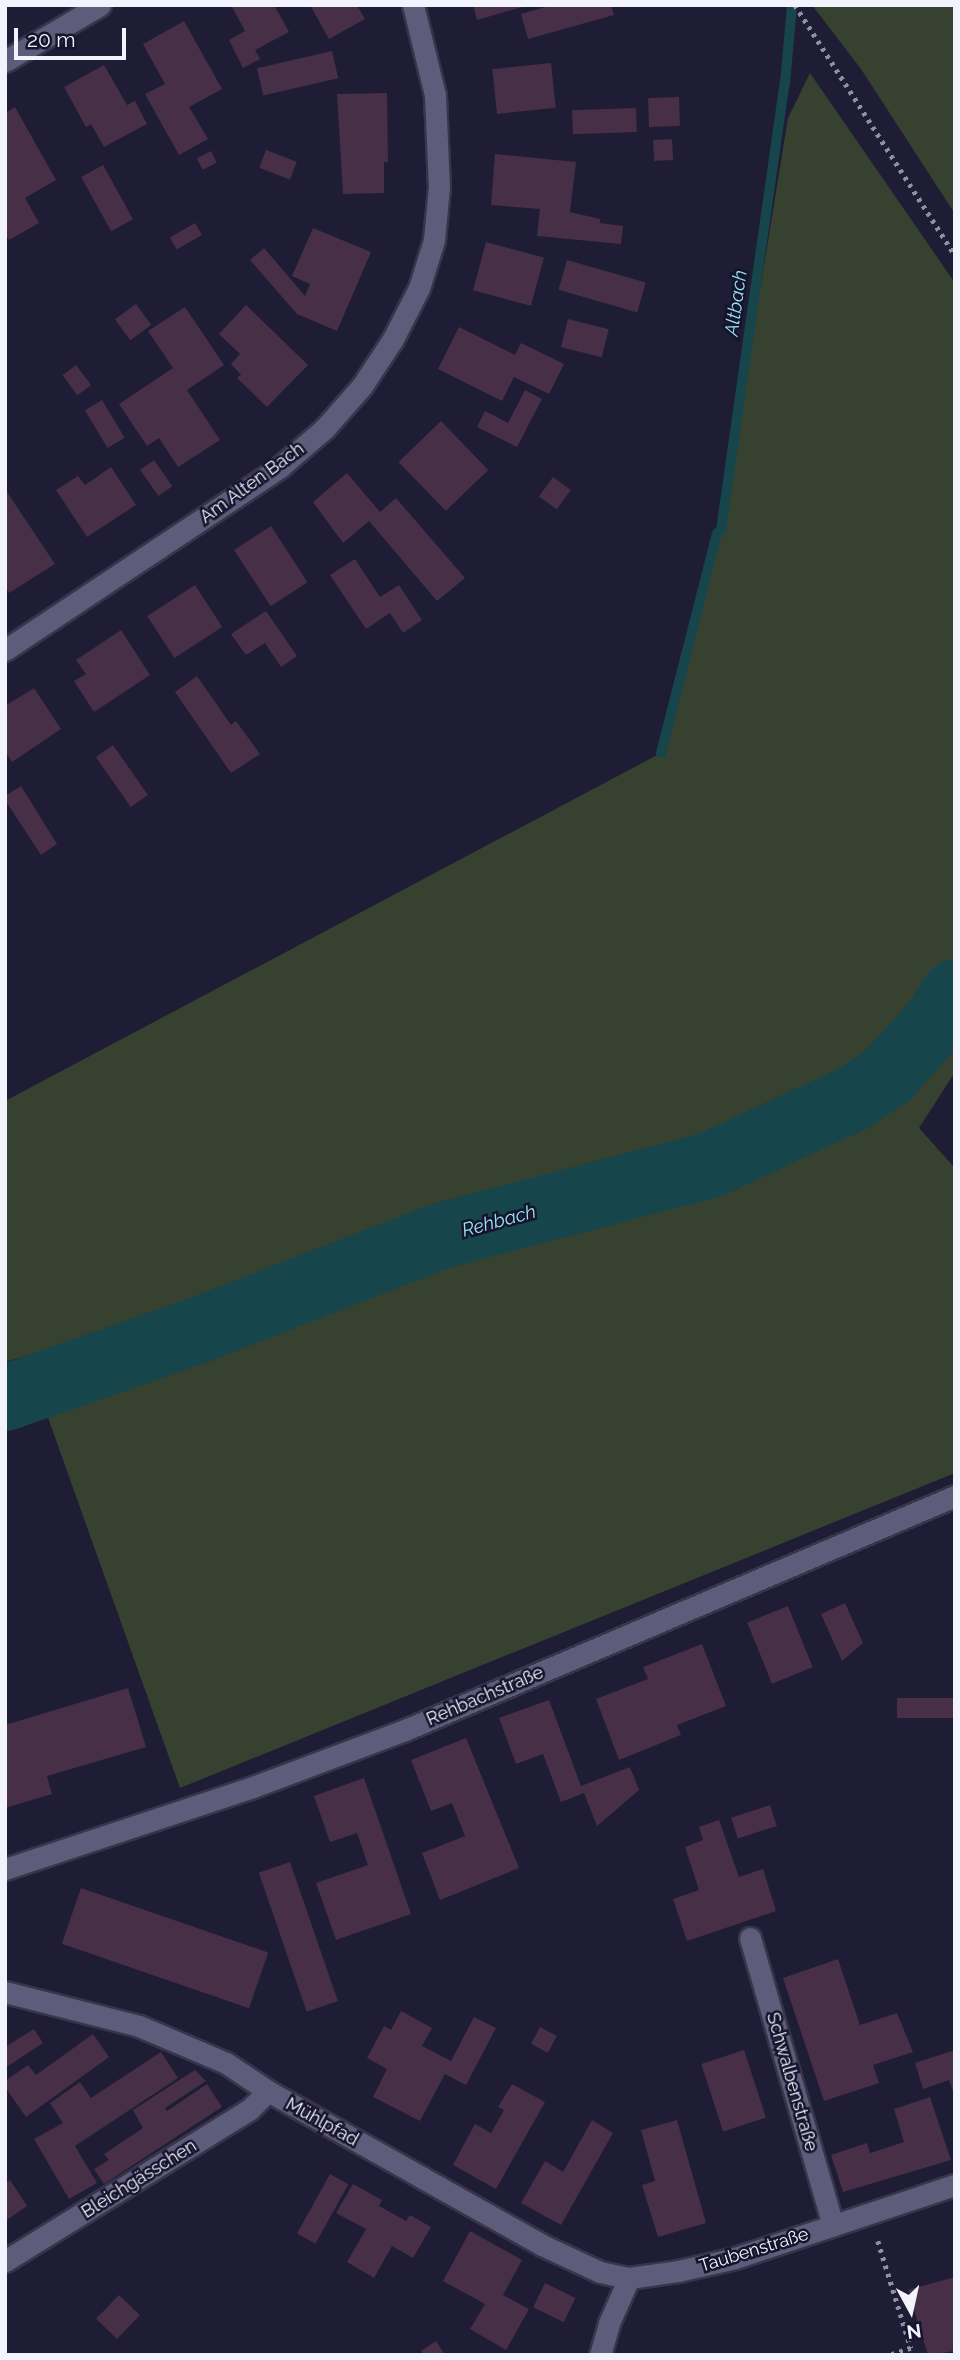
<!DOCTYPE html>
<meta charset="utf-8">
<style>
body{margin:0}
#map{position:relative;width:960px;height:2360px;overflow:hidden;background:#1f1c36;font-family:Raleway,sans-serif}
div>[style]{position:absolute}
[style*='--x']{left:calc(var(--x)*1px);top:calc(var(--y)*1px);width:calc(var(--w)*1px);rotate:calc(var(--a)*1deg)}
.green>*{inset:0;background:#37412f}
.stream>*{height:10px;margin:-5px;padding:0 5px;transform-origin:5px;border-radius:5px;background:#16454b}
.river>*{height:66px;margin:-33px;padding:0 33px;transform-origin:33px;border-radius:33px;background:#16454b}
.building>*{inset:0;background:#462f47;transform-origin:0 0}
.path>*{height:4.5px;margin-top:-2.25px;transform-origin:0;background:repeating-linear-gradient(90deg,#918fa1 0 3.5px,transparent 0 8.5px)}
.roads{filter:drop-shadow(2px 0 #38354a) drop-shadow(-2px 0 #38354a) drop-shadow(0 2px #38354a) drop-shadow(0 -2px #38354a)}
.minor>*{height:21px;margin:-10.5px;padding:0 10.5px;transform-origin:10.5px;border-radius:10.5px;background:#5e5c7b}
span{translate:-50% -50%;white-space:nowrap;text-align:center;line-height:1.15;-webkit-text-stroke:5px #16132c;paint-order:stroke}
.street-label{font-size:18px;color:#f3f3fe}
.water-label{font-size:19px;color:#94e4f1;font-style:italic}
.frame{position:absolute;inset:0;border:7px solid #f3f3fe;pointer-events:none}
.north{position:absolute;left:876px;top:2276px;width:70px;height:70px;-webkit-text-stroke:5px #16132c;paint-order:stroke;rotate:172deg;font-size:19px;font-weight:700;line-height:28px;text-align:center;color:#f3f3fe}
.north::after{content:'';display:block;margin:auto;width:24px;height:32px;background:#f3f3fe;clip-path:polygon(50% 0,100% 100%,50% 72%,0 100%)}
.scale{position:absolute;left:14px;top:28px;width:112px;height:32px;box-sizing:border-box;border:4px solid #f3f3fe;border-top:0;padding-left:9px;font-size:21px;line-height:24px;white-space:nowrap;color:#f3f3fe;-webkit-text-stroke:5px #16132c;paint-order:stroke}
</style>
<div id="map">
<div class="green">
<i style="clip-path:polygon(812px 5px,955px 5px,955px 214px,861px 69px)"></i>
<i style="clip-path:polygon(810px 73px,955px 283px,955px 1072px,919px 1128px,955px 1168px,955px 1473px,180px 1788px,26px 1356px,5px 1362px,5px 1101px,661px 753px,721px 530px,788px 118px)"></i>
</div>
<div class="stream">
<i style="--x:785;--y:84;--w:79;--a:-84.9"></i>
<i style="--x:721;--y:530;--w:454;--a:-81.9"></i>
<i style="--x:661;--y:753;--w:227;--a:-75.7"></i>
</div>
<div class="river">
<i style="--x:5;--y:1398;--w:206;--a:-19.3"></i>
<i style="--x:199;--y:1330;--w:259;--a:-21.3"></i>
<i style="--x:440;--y:1236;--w:279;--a:-14.7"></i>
<i style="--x:710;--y:1165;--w:159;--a:-25"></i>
<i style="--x:854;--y:1098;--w:41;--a:-34.1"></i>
<i style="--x:888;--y:1075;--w:74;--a:-48.3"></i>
<i style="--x:937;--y:1020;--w:33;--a:-57"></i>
</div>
<div class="building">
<i style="clip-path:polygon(231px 5px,274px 5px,289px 32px,255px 50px,260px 59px,243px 68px,229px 40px,245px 31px)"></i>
<i style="clip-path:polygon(310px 5px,357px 5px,365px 19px,329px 39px)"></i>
<i style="clip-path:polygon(473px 5px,526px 5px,526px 6px,477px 20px)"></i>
<i style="clip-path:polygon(552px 5px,611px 5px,614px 15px,528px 39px,521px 14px)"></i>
<i style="clip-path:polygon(184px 21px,222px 89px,189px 107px,208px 139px,179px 155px,145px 94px,165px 84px,143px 44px)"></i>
<i style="left:332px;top:51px;width:28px;height:77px;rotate:77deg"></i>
<i style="left:551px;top:63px;width:45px;height:59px;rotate:84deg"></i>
<i style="clip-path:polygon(104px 65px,127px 105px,135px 101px,147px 124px,104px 147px,91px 124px,86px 127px,64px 87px)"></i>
<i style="clip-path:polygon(387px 93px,388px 162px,384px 162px,384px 193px,343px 194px,337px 94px)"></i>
<i style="left:679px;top:97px;width:29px;height:31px;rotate:88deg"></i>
<i style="clip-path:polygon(15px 107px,56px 180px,25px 198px,39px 223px,9px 240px,5px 234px,5px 113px)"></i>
<i style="left:636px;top:108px;width:24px;height:64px;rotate:88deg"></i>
<i style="left:672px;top:139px;width:21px;height:19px;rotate:87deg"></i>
<i style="left:266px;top:150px;width:33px;height:19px;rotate:21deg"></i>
<i style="left:211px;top:151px;width:13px;height:16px;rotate:63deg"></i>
<i style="clip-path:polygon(495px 154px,576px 162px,570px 212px,600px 219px,600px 223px,623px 226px,621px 244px,537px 236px,540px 209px,491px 205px)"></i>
<i style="left:103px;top:165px;width:62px;height:25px;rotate:61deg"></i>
<i style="left:195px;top:223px;width:14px;height:29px;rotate:60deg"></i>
<i style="clip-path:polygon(313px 228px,371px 252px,337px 331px,297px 314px,250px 260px,264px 248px,305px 296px,310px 284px,292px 276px)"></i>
<i style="left:486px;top:242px;width:60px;height:50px;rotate:15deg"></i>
<i style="left:567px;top:260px;width:82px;height:31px;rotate:16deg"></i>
<i style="left:136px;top:304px;width:26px;height:26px;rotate:54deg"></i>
<i style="clip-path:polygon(246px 305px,308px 365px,267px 407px,237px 378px,241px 375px,231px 364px,240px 354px,219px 334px)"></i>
<i style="clip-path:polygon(185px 307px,224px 365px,187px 390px,220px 440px,178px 467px,159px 438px,147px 446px,119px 404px,173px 368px,148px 331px)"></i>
<i style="left:568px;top:319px;width:42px;height:29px;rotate:14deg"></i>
<i style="clip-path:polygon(459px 327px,515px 355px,521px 343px,564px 364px,549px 394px,514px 377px,502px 401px,438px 369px)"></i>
<i style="left:76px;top:365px;width:25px;height:17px;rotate:53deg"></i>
<i style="clip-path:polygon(525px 390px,542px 399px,517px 447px,477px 427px,485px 411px,508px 423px)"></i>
<i style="left:102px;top:400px;width:44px;height:20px;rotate:59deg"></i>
<i style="left:441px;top:421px;width:68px;height:59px;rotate:46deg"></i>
<i style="left:154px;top:460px;width:32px;height:17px;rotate:55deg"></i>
<i style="clip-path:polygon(111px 467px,136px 505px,87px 537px,56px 490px,78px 476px,85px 485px)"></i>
<i style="clip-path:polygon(347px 473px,380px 512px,396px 498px,465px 578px,437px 601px,369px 521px,343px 543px,313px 502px)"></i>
<i style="left:553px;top:477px;width:22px;height:24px;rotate:36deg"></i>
<i style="clip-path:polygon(5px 489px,55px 564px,9px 593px,5px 587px)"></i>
<i style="left:271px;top:526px;width:67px;height:44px;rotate:57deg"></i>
<i style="clip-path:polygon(355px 559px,380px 597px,399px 585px,422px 620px,403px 633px,390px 613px,366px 629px,330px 575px)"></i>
<i style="left:195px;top:585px;width:50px;height:57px;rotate:57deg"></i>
<i style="clip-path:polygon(266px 611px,297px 656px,281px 667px,265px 643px,246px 655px,231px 634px)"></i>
<i style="clip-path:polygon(121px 630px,150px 675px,94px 712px,74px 681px,86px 674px,76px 660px)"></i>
<i style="clip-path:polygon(197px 676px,231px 725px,236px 721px,260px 754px,231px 773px,175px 692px)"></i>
<i style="clip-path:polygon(34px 688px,61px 729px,12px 762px,5px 751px,5px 706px)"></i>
<i style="left:113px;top:745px;width:61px;height:21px;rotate:55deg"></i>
<i style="clip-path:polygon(21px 786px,57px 844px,41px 855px,5px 800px,5px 796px)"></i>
<i style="clip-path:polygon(845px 1603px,863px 1643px,842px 1661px,821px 1614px)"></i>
<i style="left:788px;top:1606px;width:66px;height:44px;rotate:68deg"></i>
<i style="clip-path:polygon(702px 1644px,726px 1706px,677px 1725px,681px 1735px,619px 1760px,596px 1699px,648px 1679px,643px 1667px)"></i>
<i style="clip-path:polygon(128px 1688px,146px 1747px,47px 1776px,52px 1794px,5px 1808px,5px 1725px)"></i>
<i style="left:955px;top:1698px;width:20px;height:58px;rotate:90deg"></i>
<i style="clip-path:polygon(549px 1700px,581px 1786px,630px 1767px,639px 1790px,597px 1826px,584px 1793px,561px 1802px,543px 1754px,516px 1764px,499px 1718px)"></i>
<i style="clip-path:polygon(466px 1738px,519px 1868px,440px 1900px,422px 1853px,465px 1836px,452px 1803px,431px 1811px,411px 1760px)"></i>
<i style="clip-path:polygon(364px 1778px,411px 1914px,336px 1940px,316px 1883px,368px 1865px,357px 1833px,330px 1842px,314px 1796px)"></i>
<i style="left:770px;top:1805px;width:22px;height:41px;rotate:72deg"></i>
<i style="clip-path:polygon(719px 1820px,739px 1877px,763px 1869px,776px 1911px,687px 1941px,673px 1899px,699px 1890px,685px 1847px,703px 1840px,699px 1827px)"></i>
<i style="left:290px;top:1862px;width:147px;height:33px;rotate:71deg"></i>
<i style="left:81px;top:1888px;width:198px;height:59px;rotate:19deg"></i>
<i style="clip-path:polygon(838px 1959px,860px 2025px,897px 2013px,913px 2052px,873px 2065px,879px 2083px,824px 2101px,783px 1978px)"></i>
<i style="clip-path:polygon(401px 2011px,432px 2028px,422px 2046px,451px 2061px,474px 2017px,496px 2028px,466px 2085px,445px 2074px,420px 2121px,373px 2097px,387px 2069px,367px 2058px,384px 2026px,391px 2030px)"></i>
<i style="left:540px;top:2027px;width:19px;height:19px;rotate:28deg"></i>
<i style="clip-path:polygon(34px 2029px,43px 2043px,5px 2068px,5px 2047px)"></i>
<i style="clip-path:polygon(93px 2034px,109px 2057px,26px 2117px,5px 2087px,5px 2081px,28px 2065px,36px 2075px)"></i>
<i style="left:744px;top:2050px;width:71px;height:45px;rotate:72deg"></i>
<i style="clip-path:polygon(955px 2050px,955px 2097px,949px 2080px,923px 2089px,915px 2063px)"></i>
<i style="clip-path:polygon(161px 2052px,178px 2078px,75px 2146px,97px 2183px,69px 2199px,34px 2139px,63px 2123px,50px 2103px,80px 2082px,91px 2098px)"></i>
<i style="clip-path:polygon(195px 2070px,206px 2081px,165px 2108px,167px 2111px,207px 2084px,222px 2107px,104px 2184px,94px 2169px,109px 2160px,104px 2154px,143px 2128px,133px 2110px)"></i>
<i style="clip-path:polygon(512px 2084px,545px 2102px,496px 2189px,453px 2165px,475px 2124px,491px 2133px,504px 2110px,498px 2107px)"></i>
<i style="clip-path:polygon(930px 2097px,951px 2160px,843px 2192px,831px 2155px,867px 2143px,870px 2153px,904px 2142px,894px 2109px)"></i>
<i style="clip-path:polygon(592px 2120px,613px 2133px,561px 2225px,521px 2203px,545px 2161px,563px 2172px)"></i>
<i style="clip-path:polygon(677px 2120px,706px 2223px,658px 2237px,642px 2185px,655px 2181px,641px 2130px)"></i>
<i style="left:330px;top:2174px;width:21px;height:68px;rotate:29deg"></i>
<i style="clip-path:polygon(10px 2180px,27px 2206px,5px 2221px,5px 2183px)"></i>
<i style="clip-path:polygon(353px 2184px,382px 2200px,379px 2206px,406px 2221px,410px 2215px,431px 2227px,413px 2258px,392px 2246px,374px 2278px,347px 2262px,366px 2229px,336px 2213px)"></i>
<i style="clip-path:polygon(470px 2231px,522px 2260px,503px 2295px,529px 2309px,506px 2350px,470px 2329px,485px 2304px,443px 2281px)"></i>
<i style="clip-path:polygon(955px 2277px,955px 2351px,928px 2355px,908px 2290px)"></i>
<i style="left:545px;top:2283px;width:34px;height:27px;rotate:26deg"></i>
<i style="left:119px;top:2295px;width:29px;height:33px;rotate:44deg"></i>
<i style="clip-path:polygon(436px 2341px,445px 2355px,424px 2355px,421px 2351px)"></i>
</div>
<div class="path">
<i style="--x:795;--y:5;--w:297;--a:57.4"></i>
<i style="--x:878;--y:2241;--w:112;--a:72.9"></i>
<i style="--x:911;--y:2348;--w:21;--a:161"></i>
</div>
<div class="roads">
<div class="minor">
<i style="--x:5;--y:61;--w:110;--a:-30.5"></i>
<i style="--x:5;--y:650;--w:330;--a:-33.6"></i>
<i style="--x:280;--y:467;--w:60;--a:-40.9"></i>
<i style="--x:325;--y:428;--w:56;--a:-48.6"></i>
<i style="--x:362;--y:386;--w:56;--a:-56.6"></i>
<i style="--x:393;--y:339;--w:57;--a:-63"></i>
<i style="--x:419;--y:288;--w:50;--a:-72.6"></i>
<i style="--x:434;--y:240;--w:53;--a:-84.6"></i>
<i style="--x:439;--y:187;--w:92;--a:-92.5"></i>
<i style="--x:435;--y:95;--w:93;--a:-103.7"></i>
<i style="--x:5;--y:1869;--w:261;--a:-18.3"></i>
<i style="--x:253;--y:1787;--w:162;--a:-20.6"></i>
<i style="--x:405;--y:1730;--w:598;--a:-23.05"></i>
<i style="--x:750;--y:1938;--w:299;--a:73.9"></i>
<i style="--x:5;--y:1992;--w:138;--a:14.2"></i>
<i style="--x:139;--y:2026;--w:95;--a:23"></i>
<i style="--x:226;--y:2063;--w:50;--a:33.7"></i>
<i style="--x:268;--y:2091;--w:176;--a:29.3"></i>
<i style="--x:421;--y:2177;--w:139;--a:29.3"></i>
<i style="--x:542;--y:2245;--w:64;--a:25"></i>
<i style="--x:600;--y:2272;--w:30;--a:12"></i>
<i style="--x:629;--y:2278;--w:49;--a:-8.1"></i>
<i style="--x:678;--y:2271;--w:58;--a:-12.8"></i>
<i style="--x:735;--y:2258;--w:232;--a:-18.4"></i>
<i style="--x:5;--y:2261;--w:287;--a:-31.8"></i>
<i style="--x:249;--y:2110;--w:27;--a:-45"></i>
<i style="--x:600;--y:2355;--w:33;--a:-74"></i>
<i style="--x:609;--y:2323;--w:49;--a:-66"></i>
</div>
</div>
<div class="street-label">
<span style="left:252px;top:483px;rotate:-36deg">Am Alten Bach</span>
<span style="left:485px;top:1696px;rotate:-23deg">Rehbachstraße</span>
<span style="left:792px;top:2082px;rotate:74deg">Schwalbenstraße</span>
<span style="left:322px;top:2122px;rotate:29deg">Mühlpfad</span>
<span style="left:139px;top:2179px;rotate:-32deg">Bleichgässchen</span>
<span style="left:754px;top:2250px;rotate:-17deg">Taubenstraße</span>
</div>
<div class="water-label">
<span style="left:736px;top:303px;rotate:-82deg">Altbach</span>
<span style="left:499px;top:1221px;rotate:-15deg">Rehbach</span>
</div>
<div class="frame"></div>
<div class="north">N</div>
<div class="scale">20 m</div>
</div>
